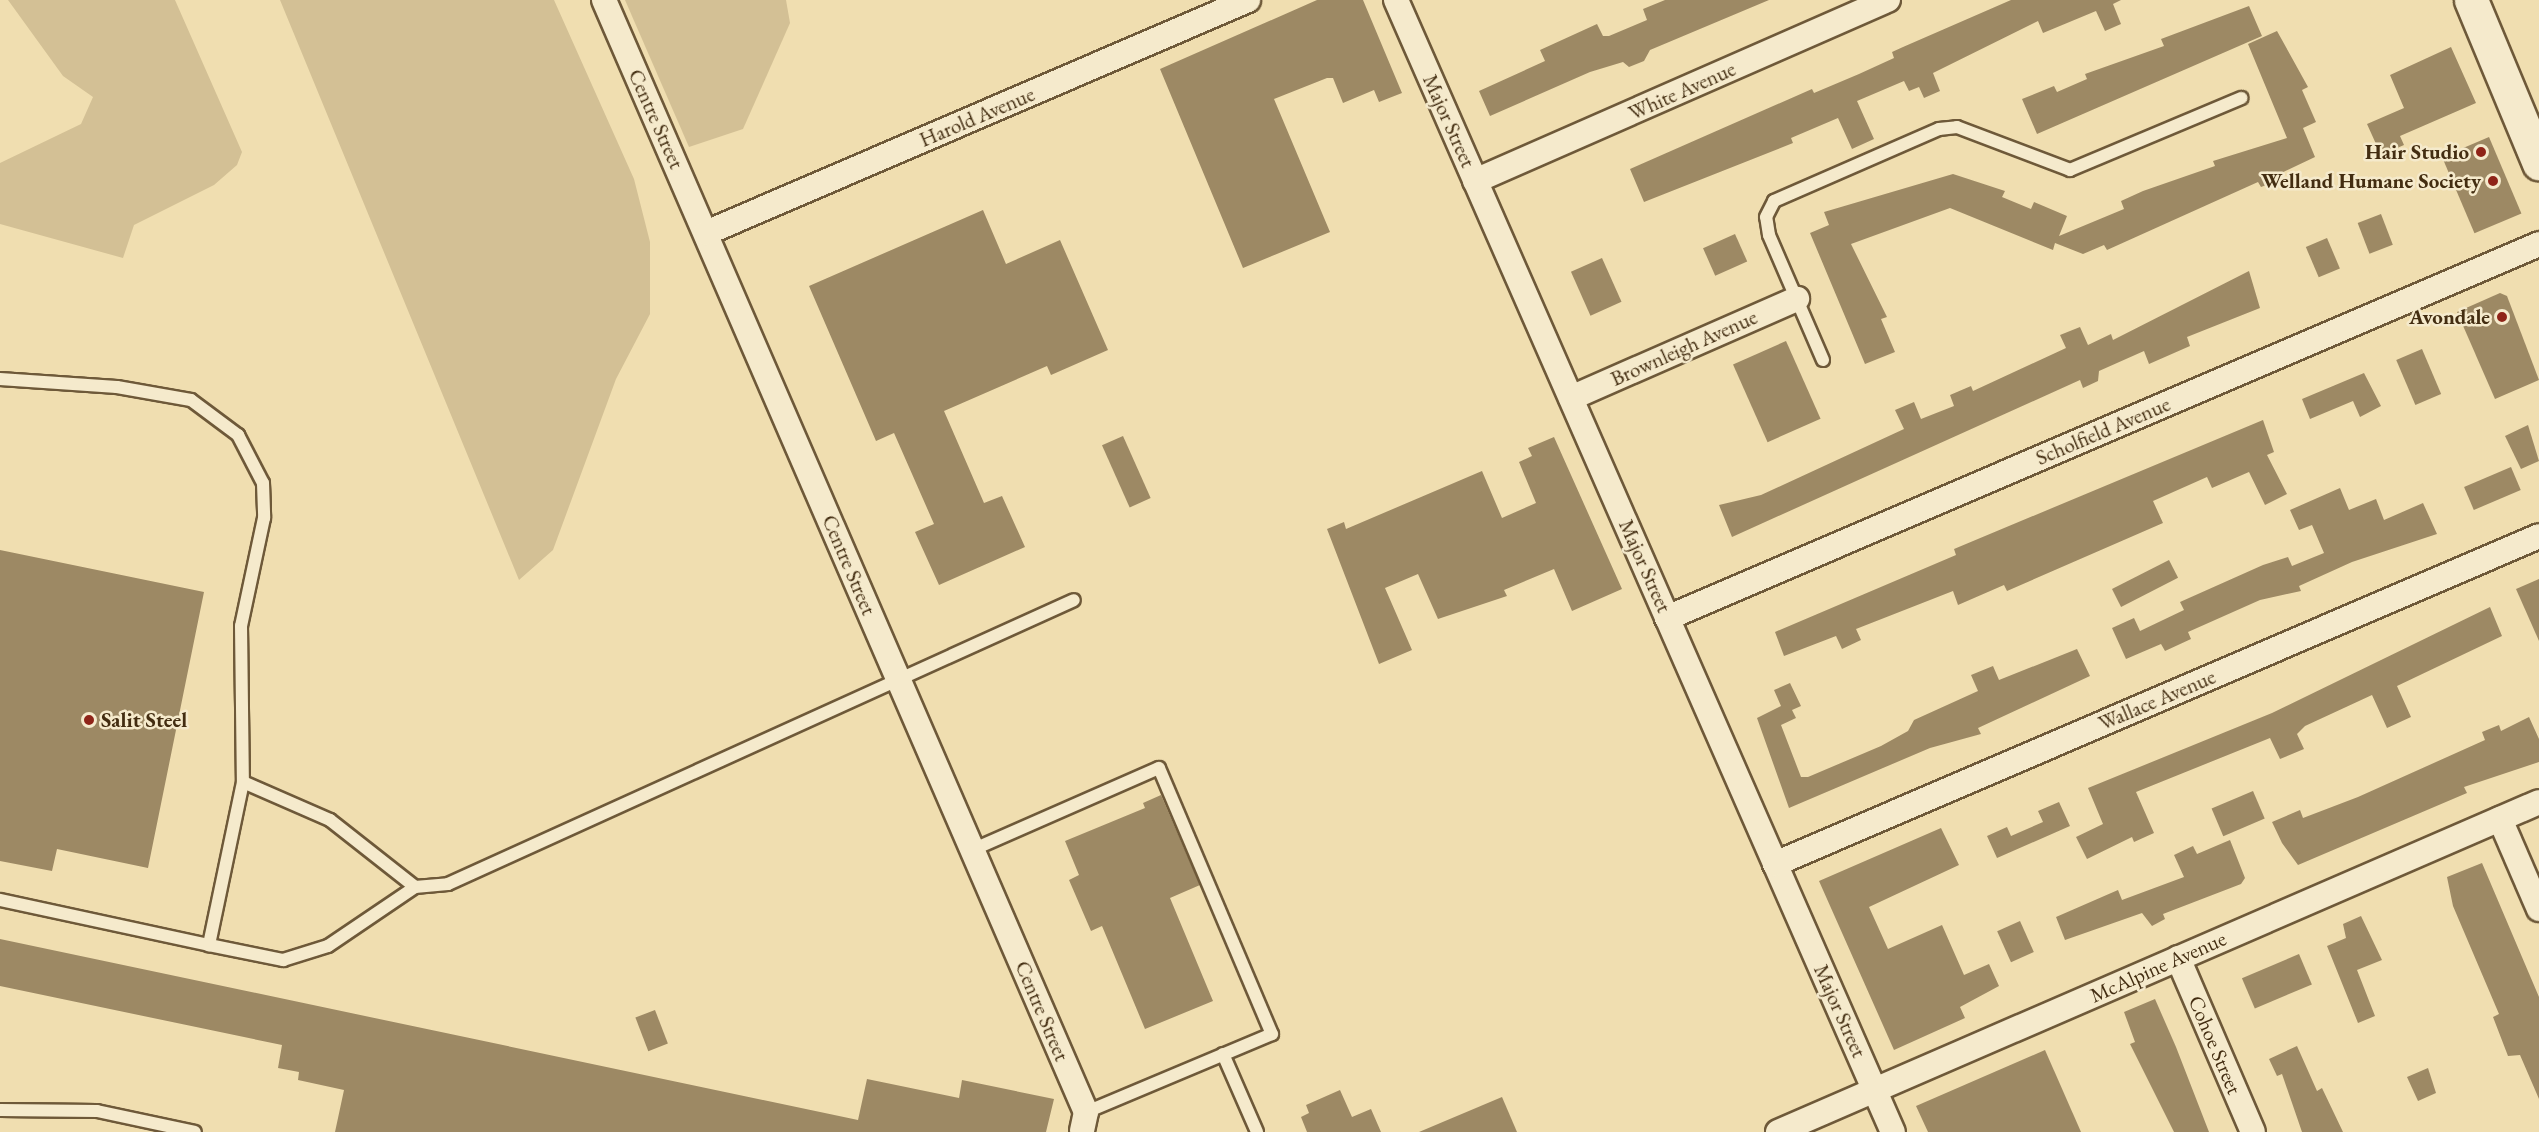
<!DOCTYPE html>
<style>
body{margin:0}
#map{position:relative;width:2539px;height:1132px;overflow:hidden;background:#f0deb0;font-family:"EB Garamond",serif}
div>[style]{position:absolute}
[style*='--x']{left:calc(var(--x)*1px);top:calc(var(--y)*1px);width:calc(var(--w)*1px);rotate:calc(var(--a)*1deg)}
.green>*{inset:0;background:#d3c095}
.building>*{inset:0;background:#9d8964;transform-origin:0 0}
.roads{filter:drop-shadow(2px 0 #6e5939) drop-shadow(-2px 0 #6e5939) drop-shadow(0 2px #6e5939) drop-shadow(0 -2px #6e5939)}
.service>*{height:12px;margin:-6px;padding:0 6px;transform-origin:6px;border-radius:6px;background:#f5eacc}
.minor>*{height:24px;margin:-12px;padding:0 12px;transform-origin:12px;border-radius:12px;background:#f5eacc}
.secondary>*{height:33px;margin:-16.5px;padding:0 16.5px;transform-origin:16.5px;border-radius:16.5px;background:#f5eacc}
.dots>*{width:16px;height:16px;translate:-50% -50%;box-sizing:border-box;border:3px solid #f5eacc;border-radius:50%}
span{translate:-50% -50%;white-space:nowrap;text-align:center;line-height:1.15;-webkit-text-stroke:5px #f5eacc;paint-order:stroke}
.street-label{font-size:21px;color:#432d11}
.poi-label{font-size:21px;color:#432d11;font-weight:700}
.right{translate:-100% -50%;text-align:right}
.left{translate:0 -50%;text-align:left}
</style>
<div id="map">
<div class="green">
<i style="clip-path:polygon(8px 0,175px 0,242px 152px,237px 165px,214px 185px,134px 225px,123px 258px,0 224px,0 163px,81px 124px,93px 97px,63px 76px)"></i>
<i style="clip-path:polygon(280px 0,554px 0,634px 179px,650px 242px,650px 314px,616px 379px,553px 550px,519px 580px)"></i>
<i style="clip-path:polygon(625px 0,786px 0,790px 23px,743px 129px,689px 147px)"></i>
</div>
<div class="building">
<i style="clip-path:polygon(1317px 0,1363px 0,1402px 93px,1379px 102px,1374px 90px,1343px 103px,1333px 78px,1327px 78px,1274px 99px,1330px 232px,1243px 268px,1160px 69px)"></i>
<i style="clip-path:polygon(1665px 0,1769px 0,1650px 50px,1644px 61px,1629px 67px,1623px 62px,1590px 72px,1490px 116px,1479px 91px,1545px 61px,1540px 50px,1597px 24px,1603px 36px,1609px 36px,1647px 20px,1643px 9px)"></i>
<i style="clip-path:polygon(2011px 0,2121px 0,2113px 4px,2121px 24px,2105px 31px,2096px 11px,2043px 33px,2038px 21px,1933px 73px,1940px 91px,1924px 98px,1919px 87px,1909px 91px,1904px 81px,1857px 101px,1874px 139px,1852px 149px,1838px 118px,1791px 138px,1793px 143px,1644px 202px,1630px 169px,1812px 89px,1814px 93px,1859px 74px,1894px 58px,1892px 52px,1903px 47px)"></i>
<i style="clip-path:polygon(2249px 6px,2262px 36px,2037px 134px,2022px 99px,2054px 86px,2057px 92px,2087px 79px,2085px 74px,2164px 46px,2161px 39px)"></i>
<i style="clip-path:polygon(2277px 31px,2308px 87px,2302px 90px,2316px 122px,2303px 128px,2315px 157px,2275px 176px,2277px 181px,2261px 187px,2258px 182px,2107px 250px,2104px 245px,2083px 254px,2055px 243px,2053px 250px,1950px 208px,1851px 244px,1887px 317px,1881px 319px,1895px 352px,1865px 364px,1810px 233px,1829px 225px,1824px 212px,1953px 174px,2005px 191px,2002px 197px,2031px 209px,2034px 202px,2067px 216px,2059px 236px,2124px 209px,2121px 201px,2143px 191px,2215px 166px,2213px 161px,2287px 138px,2248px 44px)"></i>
<i style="clip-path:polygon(2451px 47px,2476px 103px,2400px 136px,2404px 145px,2381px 155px,2367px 124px,2404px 108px,2390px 75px)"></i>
<i style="left:2489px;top:137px;width:83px;height:51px;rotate:67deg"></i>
<i style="clip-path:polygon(983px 210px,1006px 264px,1060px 240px,1108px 350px,1051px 375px,1047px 366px,944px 411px,984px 503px,1002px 496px,1025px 547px,939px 585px,915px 532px,934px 524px,894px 433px,876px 441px,809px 286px)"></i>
<i style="left:2381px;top:214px;width:33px;height:25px;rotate:69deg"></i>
<i style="left:1735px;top:234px;width:30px;height:35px;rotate:66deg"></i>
<i style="left:2327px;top:238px;width:33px;height:23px;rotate:67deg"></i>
<i style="left:1602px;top:258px;width:48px;height:34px;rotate:66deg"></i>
<i style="clip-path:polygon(2249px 271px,2260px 308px,2187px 337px,2190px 346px,2149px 364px,2144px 351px,2099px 371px,2098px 381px,2083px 388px,2080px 380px,1732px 537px,1719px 505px,1761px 495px,1904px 429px,1895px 410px,1914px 402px,1921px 419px,1954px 406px,1950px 395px,1971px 386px,1973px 391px,2066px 348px,2060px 335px,2080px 327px,2088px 345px,2111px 334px,2113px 340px)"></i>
<i style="clip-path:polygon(2500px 293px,2507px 296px,2539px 380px,2495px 399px,2457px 312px)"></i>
<i style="left:1786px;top:341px;width:85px;height:58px;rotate:66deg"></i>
<i style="left:2422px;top:349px;width:49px;height:28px;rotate:67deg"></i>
<i style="clip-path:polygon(2364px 373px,2381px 406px,2360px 417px,2353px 401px,2310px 419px,2302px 399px)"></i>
<i style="clip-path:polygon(2263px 420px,2274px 452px,2267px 455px,2287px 494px,2265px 505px,2249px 472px,2212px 488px,2207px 477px,2153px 501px,2163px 523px,2007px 591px,2004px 585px,1958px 605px,1953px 591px,1856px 629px,1861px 640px,1842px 649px,1836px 636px,1784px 656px,1775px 632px,1956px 555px,1954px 549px)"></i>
<i style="clip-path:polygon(2528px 425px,2539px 461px,2521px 469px,2505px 436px)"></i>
<i style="left:1123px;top:436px;width:68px;height:23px;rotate:66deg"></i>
<i style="clip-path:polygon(1554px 437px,1622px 589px,1572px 611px,1554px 569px,1504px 590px,1507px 596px,1438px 619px,1418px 574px,1385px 588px,1412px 650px,1379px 664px,1327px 529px,1344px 522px,1346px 529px,1482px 471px,1502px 518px,1536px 503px,1519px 462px,1532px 456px,1528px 448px)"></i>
<i style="left:2511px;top:467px;width:25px;height:51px;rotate:67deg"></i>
<i style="clip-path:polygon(2340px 488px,2349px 510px,2376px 499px,2384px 520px,2423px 503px,2437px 534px,2352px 562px,2299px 586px,2301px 591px,2260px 600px,2188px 632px,2191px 639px,2165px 651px,2161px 644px,2126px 659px,2112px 628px,2134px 618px,2140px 631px,2184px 610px,2180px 602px,2263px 565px,2288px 557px,2292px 566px,2324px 553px,2312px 525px,2299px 530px,2290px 510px)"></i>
<i style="clip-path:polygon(0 550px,204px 592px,148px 868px,57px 849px,52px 871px,0 861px)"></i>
<i style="left:2169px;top:560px;width:20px;height:64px;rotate:63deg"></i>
<i style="clip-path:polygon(2539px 579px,2539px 641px,2516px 589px)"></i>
<i style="clip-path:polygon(2490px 607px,2502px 636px,2397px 686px,2411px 717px,2387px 728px,2372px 695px,2305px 726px,2297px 734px,2304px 749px,2280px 759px,2270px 738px,2136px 792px,2154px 833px,2134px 842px,2132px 837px,2087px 859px,2076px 837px,2103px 824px,2088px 788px,2272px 713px)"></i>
<i style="clip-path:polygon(2077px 649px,2090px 676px,1978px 728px,1981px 734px,1930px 748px,1789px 808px,1757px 718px,1781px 706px,1774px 690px,1790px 683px,1801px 706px,1792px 710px,1796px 718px,1781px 725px,1801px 777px,1808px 777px,1881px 746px,1908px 731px,1914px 720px,1978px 691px,1971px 675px,1993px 666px,1999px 680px)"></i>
<i style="clip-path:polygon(2529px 717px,2539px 739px,2539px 762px,2464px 787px,2467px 793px,2298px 865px,2282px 843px,2272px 822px,2300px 810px,2303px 818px,2358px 797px,2485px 740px,2482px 732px,2499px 725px,2501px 731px)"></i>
<i style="left:2253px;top:791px;width:30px;height:45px;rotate:67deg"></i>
<i style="clip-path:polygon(1161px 795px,1200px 885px,1170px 898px,1213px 1001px,1145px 1029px,1102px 926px,1091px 931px,1069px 880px,1079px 875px,1065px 841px,1145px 808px,1143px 803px)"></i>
<i style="clip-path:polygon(2059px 802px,2070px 826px,1997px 858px,1987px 836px,2007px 827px,2011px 836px,2043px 822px,2038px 811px)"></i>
<i style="clip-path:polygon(1941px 828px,1959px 865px,1869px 907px,1888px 949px,1942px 925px,1964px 975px,1989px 964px,1999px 986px,1960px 1007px,1965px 1018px,1894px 1050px,1819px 881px)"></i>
<i style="clip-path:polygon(2230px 840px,2245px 878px,2241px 884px,2163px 914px,2165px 919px,2152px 926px,2142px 913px,2065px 940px,2056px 917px,2118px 890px,2122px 900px,2184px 877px,2174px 855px,2193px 846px,2197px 854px)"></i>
<i style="clip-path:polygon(2482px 863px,2539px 997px,2539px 1099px,2520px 1055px,2508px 1056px,2493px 1017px,2499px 1014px,2453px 906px,2447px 877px)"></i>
<i style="clip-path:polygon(2361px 916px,2382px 960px,2357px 970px,2375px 1016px,2358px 1023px,2327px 946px,2346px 938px,2343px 924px)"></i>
<i style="left:2020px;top:921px;width:34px;height:25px;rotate:66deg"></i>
<i style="clip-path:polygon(0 939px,858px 1120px,867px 1079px,959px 1098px,962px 1080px,1054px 1099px,1046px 1132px,335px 1132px,344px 1090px,298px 1080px,299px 1072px,278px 1068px,282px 1045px,0 986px)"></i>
<i style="left:2299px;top:954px;width:33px;height:62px;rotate:67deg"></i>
<i style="clip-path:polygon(2155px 999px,2176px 1047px,2209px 1132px,2174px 1132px,2130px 1044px,2135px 1042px,2124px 1012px)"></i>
<i style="left:655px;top:1010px;width:36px;height:21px;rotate:69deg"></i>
<i style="clip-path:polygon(2297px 1046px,2317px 1091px,2322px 1088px,2343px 1132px,2302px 1132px,2282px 1074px,2277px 1076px,2269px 1059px)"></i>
<i style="clip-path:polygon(2045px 1050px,2081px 1132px,1928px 1132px,1916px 1106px)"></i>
<i style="clip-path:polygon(2428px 1068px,2436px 1093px,2418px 1101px,2407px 1077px)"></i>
<i style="clip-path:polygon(1340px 1090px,1352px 1117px,1371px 1109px,1381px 1132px,1307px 1132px,1301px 1117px,1309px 1113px,1306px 1105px)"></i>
<i style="clip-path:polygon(1502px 1097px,1517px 1132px,1419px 1132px)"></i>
</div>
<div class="roads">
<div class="service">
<i style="--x:1823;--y:360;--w:136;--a:-113.4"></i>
<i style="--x:1769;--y:235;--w:18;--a:-99"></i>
<i style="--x:1766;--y:217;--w:18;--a:-63"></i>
<i style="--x:1774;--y:201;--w:180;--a:-23.6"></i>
<i style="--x:1939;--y:129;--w:18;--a:-6"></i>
<i style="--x:1957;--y:127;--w:121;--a:20.8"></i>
<i style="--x:2070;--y:170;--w:186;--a:-22.8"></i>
<i style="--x:0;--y:379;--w:117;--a:3.9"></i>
<i style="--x:117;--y:387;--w:75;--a:10"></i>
<i style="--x:191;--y:400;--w:59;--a:36.7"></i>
<i style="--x:238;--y:435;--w:54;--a:62.5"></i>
<i style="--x:263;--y:483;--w:35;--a:88"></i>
<i style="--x:264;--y:518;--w:110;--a:102"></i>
<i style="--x:241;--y:626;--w:156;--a:89.3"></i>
<i style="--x:243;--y:782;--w:167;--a:101.8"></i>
<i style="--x:209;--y:945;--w:214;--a:-167.8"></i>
<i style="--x:243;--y:782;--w:95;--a:23.6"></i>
<i style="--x:330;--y:820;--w:108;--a:38.2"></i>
<i style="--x:415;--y:887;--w:33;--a:-5"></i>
<i style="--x:448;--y:884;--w:687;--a:-24.4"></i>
<i style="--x:972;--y:850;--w:204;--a:-23.7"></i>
<i style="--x:1159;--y:768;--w:289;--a:67"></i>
<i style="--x:1272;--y:1034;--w:202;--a:157.2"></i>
<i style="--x:209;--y:945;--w:76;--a:11.5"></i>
<i style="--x:283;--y:960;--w:47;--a:-17.3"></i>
<i style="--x:328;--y:946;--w:105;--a:-34.1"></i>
<i style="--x:1223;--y:1054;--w:85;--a:66.4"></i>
<i style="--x:0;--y:1110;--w:97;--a:0.6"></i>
<i style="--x:97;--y:1111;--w:100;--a:12.1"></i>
</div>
<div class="minor">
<i style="--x:604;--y:0;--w:1212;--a:66.57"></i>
<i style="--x:1086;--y:1112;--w:19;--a:102"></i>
<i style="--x:1396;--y:0;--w:1236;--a:66.3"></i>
<i style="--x:1475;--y:181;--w:451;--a:-23.7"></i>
<i style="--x:706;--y:233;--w:590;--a:-23.26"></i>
<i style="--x:1571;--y:398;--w:247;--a:-23.7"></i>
<i style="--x:1667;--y:618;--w:949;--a:-23.21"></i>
<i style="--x:2500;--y:819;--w:98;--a:66.6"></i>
<i style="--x:1775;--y:864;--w:831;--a:-23.23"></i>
<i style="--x:2178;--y:958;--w:189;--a:66.7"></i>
<i style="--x:1778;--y:1132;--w:829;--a:-23.44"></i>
</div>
<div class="secondary">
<i style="--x:2471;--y:0;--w:177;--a:67.4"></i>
</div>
</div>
<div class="dots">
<i style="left:2481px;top:152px;background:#8f2418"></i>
<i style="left:2493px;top:181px;background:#8f2418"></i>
<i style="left:2502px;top:317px;background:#8f2418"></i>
<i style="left:89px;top:720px;background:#8f2418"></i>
</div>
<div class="street-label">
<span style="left:1682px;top:91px;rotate:-24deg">White Avenue</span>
<span style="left:977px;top:117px;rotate:-23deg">Harold Avenue</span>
<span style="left:656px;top:119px;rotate:66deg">Centre Street</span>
<span style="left:1449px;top:121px;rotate:66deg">Major Street</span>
<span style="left:1684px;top:348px;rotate:-24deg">Brownleigh Avenue</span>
<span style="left:2103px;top:431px;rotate:-23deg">Scholfield Avenue</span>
<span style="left:849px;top:565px;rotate:67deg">Centre Street</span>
<span style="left:1645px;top:566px;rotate:66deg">Major Street</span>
<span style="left:2157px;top:700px;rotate:-23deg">Wallace Avenue</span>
<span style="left:2158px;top:967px;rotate:-24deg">McAlpine Avenue</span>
<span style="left:1042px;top:1011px;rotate:67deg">Centre Street</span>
<span style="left:1840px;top:1011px;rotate:66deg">Major Street</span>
<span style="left:2215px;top:1045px;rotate:67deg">Cohoe Street</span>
</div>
<div class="poi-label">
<span class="right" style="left:2469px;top:152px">Hair Studio</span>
<span class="right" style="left:2481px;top:181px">Welland Humane Society</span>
<span class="right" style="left:2490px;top:317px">Avondale</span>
<span class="left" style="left:101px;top:720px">Salit Steel</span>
</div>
</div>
